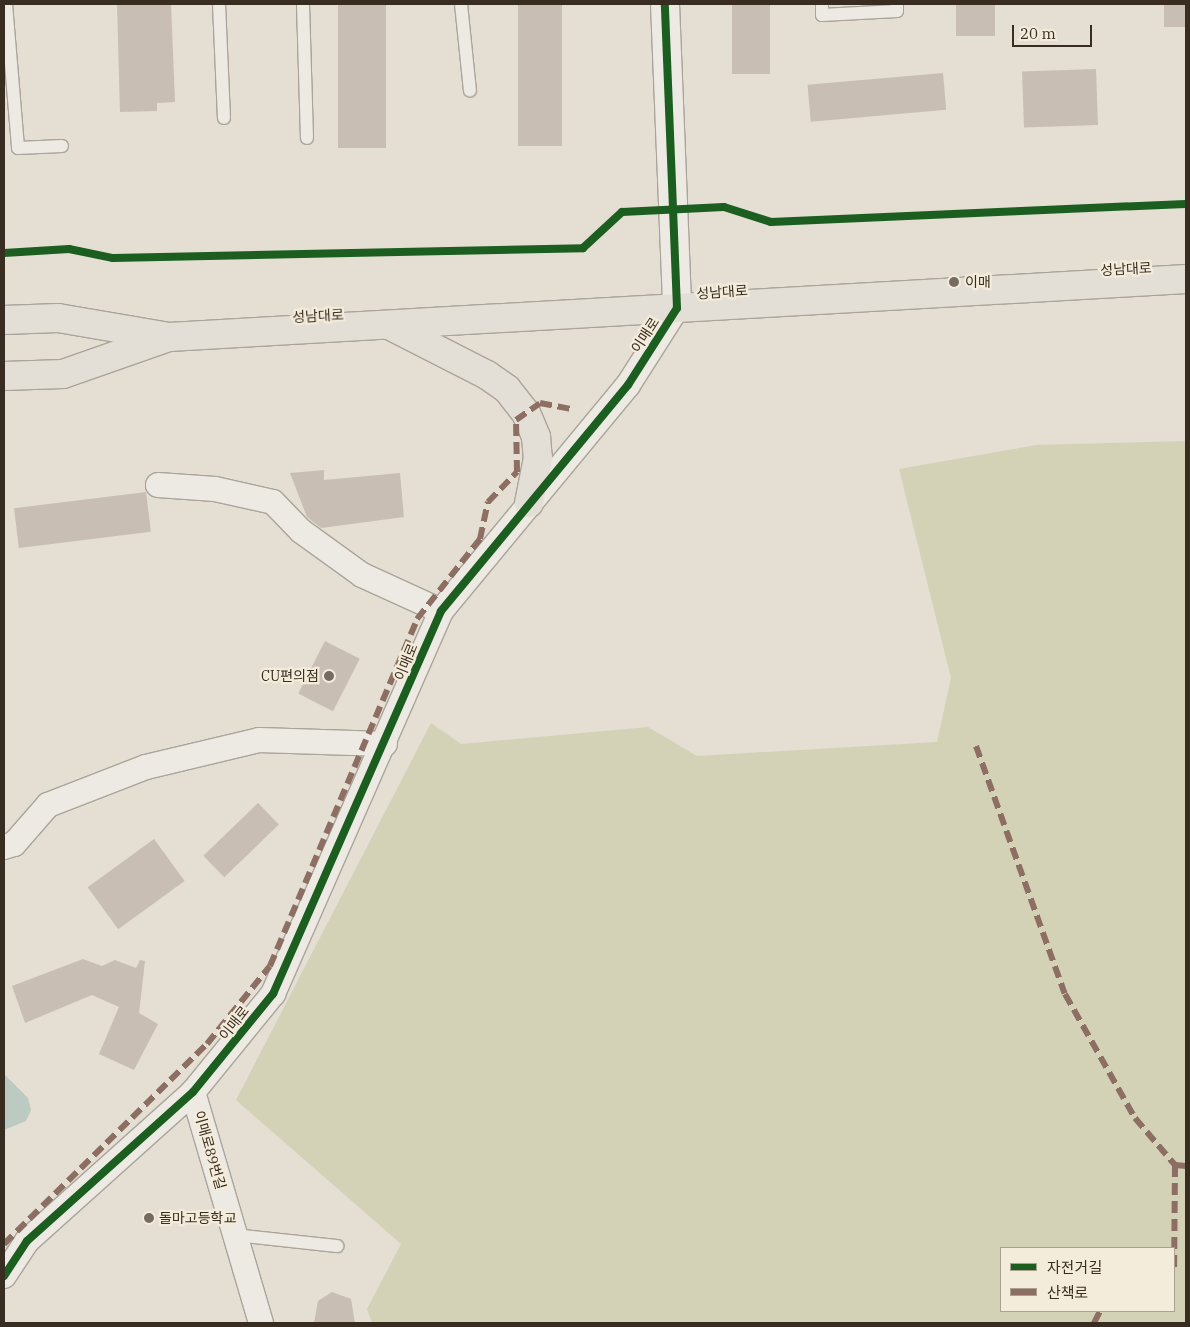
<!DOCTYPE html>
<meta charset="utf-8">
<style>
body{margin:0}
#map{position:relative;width:1190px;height:1327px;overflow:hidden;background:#e4ded3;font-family:"IBM Plex Serif","Noto Sans KR",serif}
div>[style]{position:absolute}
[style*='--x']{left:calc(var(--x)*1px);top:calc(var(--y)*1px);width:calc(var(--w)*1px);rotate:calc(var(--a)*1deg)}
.green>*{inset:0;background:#d3d2b6}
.water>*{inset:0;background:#bccac2}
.building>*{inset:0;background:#c8beb4;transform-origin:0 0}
.roads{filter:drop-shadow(1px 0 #aaa49b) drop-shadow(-1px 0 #aaa49b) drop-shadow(0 1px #aaa49b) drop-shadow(0 -1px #aaa49b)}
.service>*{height:12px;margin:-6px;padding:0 6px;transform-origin:6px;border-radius:6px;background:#edeae3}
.minor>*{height:24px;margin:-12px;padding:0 12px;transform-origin:12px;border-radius:12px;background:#edeae3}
.tertiary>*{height:28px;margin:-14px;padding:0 14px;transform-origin:14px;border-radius:14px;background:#edeae3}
.primary>*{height:28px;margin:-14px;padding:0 14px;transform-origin:14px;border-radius:14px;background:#e4dfd6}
.quiet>*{height:6px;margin-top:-3px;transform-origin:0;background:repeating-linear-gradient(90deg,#8d6e63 0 12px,transparent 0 18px)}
.cycleway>*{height:8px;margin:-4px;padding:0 4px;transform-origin:4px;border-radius:4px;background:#1b5e20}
.dots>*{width:14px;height:14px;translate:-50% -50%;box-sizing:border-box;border:2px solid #f4ecda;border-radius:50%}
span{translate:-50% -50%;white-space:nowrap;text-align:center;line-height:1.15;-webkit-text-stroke:4.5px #f4ecda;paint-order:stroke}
.street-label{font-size:14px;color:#392d22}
.poi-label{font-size:14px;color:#392d22}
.left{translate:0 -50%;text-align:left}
.right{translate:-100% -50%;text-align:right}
.frame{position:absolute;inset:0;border:5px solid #392d22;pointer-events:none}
.legend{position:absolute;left:1000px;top:1247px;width:175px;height:65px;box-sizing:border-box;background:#f4ecda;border:1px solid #a9a090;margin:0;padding:6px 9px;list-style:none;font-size:15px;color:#392d22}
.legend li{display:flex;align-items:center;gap:10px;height:25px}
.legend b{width:25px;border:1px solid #a9a090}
.scale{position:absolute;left:1012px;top:25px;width:80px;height:22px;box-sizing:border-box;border:2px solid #392d22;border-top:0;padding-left:6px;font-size:15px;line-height:18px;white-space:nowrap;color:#392d22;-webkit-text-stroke:4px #f4ecda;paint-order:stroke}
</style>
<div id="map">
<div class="green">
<i style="clip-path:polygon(evenodd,1186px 441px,1186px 1323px,372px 1323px,367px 1309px,401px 1244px,236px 1100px,431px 723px,461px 744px,648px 727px,697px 756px,937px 742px,951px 678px,899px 469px,1036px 445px,1186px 441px,1001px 1248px,1174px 1248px,1174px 1311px,1001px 1311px,1001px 1248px)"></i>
</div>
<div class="water">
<i style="clip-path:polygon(4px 1074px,28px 1098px,31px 1110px,26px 1121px,4px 1130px)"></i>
</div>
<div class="building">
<i style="clip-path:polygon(117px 4px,171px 4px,175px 102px,157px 103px,157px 111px,120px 112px)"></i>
<i style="left:338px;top:4px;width:48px;height:144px"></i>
<i style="left:518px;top:4px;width:44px;height:142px"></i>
<i style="left:732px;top:4px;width:38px;height:70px"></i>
<i style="left:956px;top:4px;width:39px;height:32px"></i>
<i style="left:1164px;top:4px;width:22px;height:23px"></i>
<i style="left:1096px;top:69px;width:56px;height:74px;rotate:88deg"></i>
<i style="left:943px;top:73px;width:37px;height:136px;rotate:85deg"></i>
<i style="clip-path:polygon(324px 470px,324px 480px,400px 473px,404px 517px,321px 528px,307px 517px,290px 473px)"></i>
<i style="left:146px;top:492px;width:40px;height:133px;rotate:83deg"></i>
<i style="left:325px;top:641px;width:39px;height:59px;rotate:27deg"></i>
<i style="left:258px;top:803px;width:30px;height:76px;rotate:46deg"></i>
<i style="left:154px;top:839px;width:52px;height:82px;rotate:54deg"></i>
<i style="clip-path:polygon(83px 959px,102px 966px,115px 960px,136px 968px,140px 960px,145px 961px,139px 1013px,158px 1024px,134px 1070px,99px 1054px,119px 1007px,92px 995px,25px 1023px,12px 986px)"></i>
<i style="clip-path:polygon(332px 1292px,351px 1299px,355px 1323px,314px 1323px,318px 1301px)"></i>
</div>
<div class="roads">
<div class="service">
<i style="--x:6;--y:4;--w:144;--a:85.2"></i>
<i style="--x:18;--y:148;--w:44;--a:-2.6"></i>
<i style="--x:219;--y:4;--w:114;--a:87.5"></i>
<i style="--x:303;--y:4;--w:134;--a:88.3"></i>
<i style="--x:461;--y:4;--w:87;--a:84.1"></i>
<i style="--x:822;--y:4;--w:11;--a:90"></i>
<i style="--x:822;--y:15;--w:75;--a:-3.1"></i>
<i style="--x:897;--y:11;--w:7;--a:-90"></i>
<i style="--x:235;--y:1235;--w:103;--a:6.2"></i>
</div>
<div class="minor">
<i style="--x:158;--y:485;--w:57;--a:4"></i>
<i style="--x:215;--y:489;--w:59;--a:12.6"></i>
<i style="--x:273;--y:502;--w:40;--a:46"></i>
<i style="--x:301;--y:531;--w:75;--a:35.8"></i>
<i style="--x:362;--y:575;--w:87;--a:24.5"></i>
<i style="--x:4;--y:847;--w:10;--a:-17"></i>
<i style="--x:14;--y:844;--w:52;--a:-48.9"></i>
<i style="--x:48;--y:805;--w:105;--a:-21.2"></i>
<i style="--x:146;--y:767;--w:116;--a:-13.4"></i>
<i style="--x:259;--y:740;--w:126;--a:1.8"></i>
<i style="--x:193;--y:1092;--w:241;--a:73.6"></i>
<i style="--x:4;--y:1276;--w:42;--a:-56.7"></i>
<i style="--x:27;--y:1241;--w:223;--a:-41.9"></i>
<i style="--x:193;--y:1092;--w:127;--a:-50.8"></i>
<i style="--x:273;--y:994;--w:418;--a:-66.3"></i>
<i style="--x:441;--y:611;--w:293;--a:-50.4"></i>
<i style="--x:628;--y:385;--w:91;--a:-57.5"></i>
</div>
<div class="tertiary">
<i style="--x:665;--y:4;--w:304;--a:87.7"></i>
</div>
<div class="primary">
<i style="--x:4;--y:320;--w:54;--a:-2.1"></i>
<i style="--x:58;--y:318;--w:113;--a:9.7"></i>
<i style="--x:169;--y:337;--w:1019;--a:-3.26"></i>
<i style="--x:389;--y:325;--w:110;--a:27"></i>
<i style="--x:487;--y:375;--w:24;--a:35"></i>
<i style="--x:507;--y:389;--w:31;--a:52"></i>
<i style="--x:526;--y:413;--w:26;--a:67"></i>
<i style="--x:536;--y:437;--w:21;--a:85"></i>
<i style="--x:538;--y:458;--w:46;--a:101.3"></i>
<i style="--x:4;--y:376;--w:59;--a:-1.9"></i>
<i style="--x:63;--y:374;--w:109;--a:-19.3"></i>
</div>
</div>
<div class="quiet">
<i style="--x:976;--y:746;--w:263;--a:70.3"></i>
<i style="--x:1065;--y:994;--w:142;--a:60.6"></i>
<i style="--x:1135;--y:1118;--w:62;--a:49.6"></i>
<i style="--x:1175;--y:1165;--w:108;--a:90.5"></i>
<i style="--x:1175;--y:1165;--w:11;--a:5"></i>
<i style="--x:4;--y:1244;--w:285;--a:-44.6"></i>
<i style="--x:207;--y:1044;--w:100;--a:-51.1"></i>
<i style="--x:270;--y:966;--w:377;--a:-67"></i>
<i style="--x:417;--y:619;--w:102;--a:-51.8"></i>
<i style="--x:480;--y:539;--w:38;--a:-78"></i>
<i style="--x:488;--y:502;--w:42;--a:-46"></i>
<i style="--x:517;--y:472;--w:52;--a:-91.1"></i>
<i style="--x:516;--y:420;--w:29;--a:-35"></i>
<i style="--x:540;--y:403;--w:31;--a:11"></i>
<i style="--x:1094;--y:1323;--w:13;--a:-63"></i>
</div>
<div class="cycleway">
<i style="--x:4;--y:253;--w:65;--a:-3.5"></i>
<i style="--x:69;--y:249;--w:45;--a:11.6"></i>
<i style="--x:113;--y:258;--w:470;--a:-1.2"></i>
<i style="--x:583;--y:248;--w:53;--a:-42.7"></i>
<i style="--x:622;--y:212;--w:102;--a:-2.8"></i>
<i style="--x:724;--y:207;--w:49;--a:17.7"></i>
<i style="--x:771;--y:222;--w:415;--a:-2.5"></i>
<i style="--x:4;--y:1276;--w:42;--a:-56.7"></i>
<i style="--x:27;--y:1241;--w:223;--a:-41.9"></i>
<i style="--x:193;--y:1092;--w:127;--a:-50.8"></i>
<i style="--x:273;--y:994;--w:418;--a:-66.3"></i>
<i style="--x:441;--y:611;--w:293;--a:-50.4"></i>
<i style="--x:628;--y:385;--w:91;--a:-57.5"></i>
<i style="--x:677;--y:308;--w:304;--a:-92.3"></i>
</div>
<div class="dots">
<i style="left:954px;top:282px;background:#756b60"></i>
<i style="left:329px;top:676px;background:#756b60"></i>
<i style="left:149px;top:1218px;background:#756b60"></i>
</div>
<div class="street-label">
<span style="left:1126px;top:269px;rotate:-3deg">성남대로</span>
<span style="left:722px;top:292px;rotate:-4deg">성남대로</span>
<span style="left:318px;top:316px;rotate:-3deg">성남대로</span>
<span style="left:645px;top:335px;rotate:-57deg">이매로</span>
<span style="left:406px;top:662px;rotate:-68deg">이매로</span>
<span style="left:234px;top:1023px;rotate:-52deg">이매로</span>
<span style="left:210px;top:1150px;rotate:74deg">이매로89번길</span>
</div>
<div class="poi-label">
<span class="left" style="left:965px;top:282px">이매</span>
<span class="right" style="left:319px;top:676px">CU편의점</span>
<span class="left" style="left:159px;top:1218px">돌마고등학교</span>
</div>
<div class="frame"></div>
<ul class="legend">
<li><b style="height:6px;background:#1b5e20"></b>자전거길</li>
<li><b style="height:6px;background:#8d6e63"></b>산책로</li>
</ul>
<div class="scale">20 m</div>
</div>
